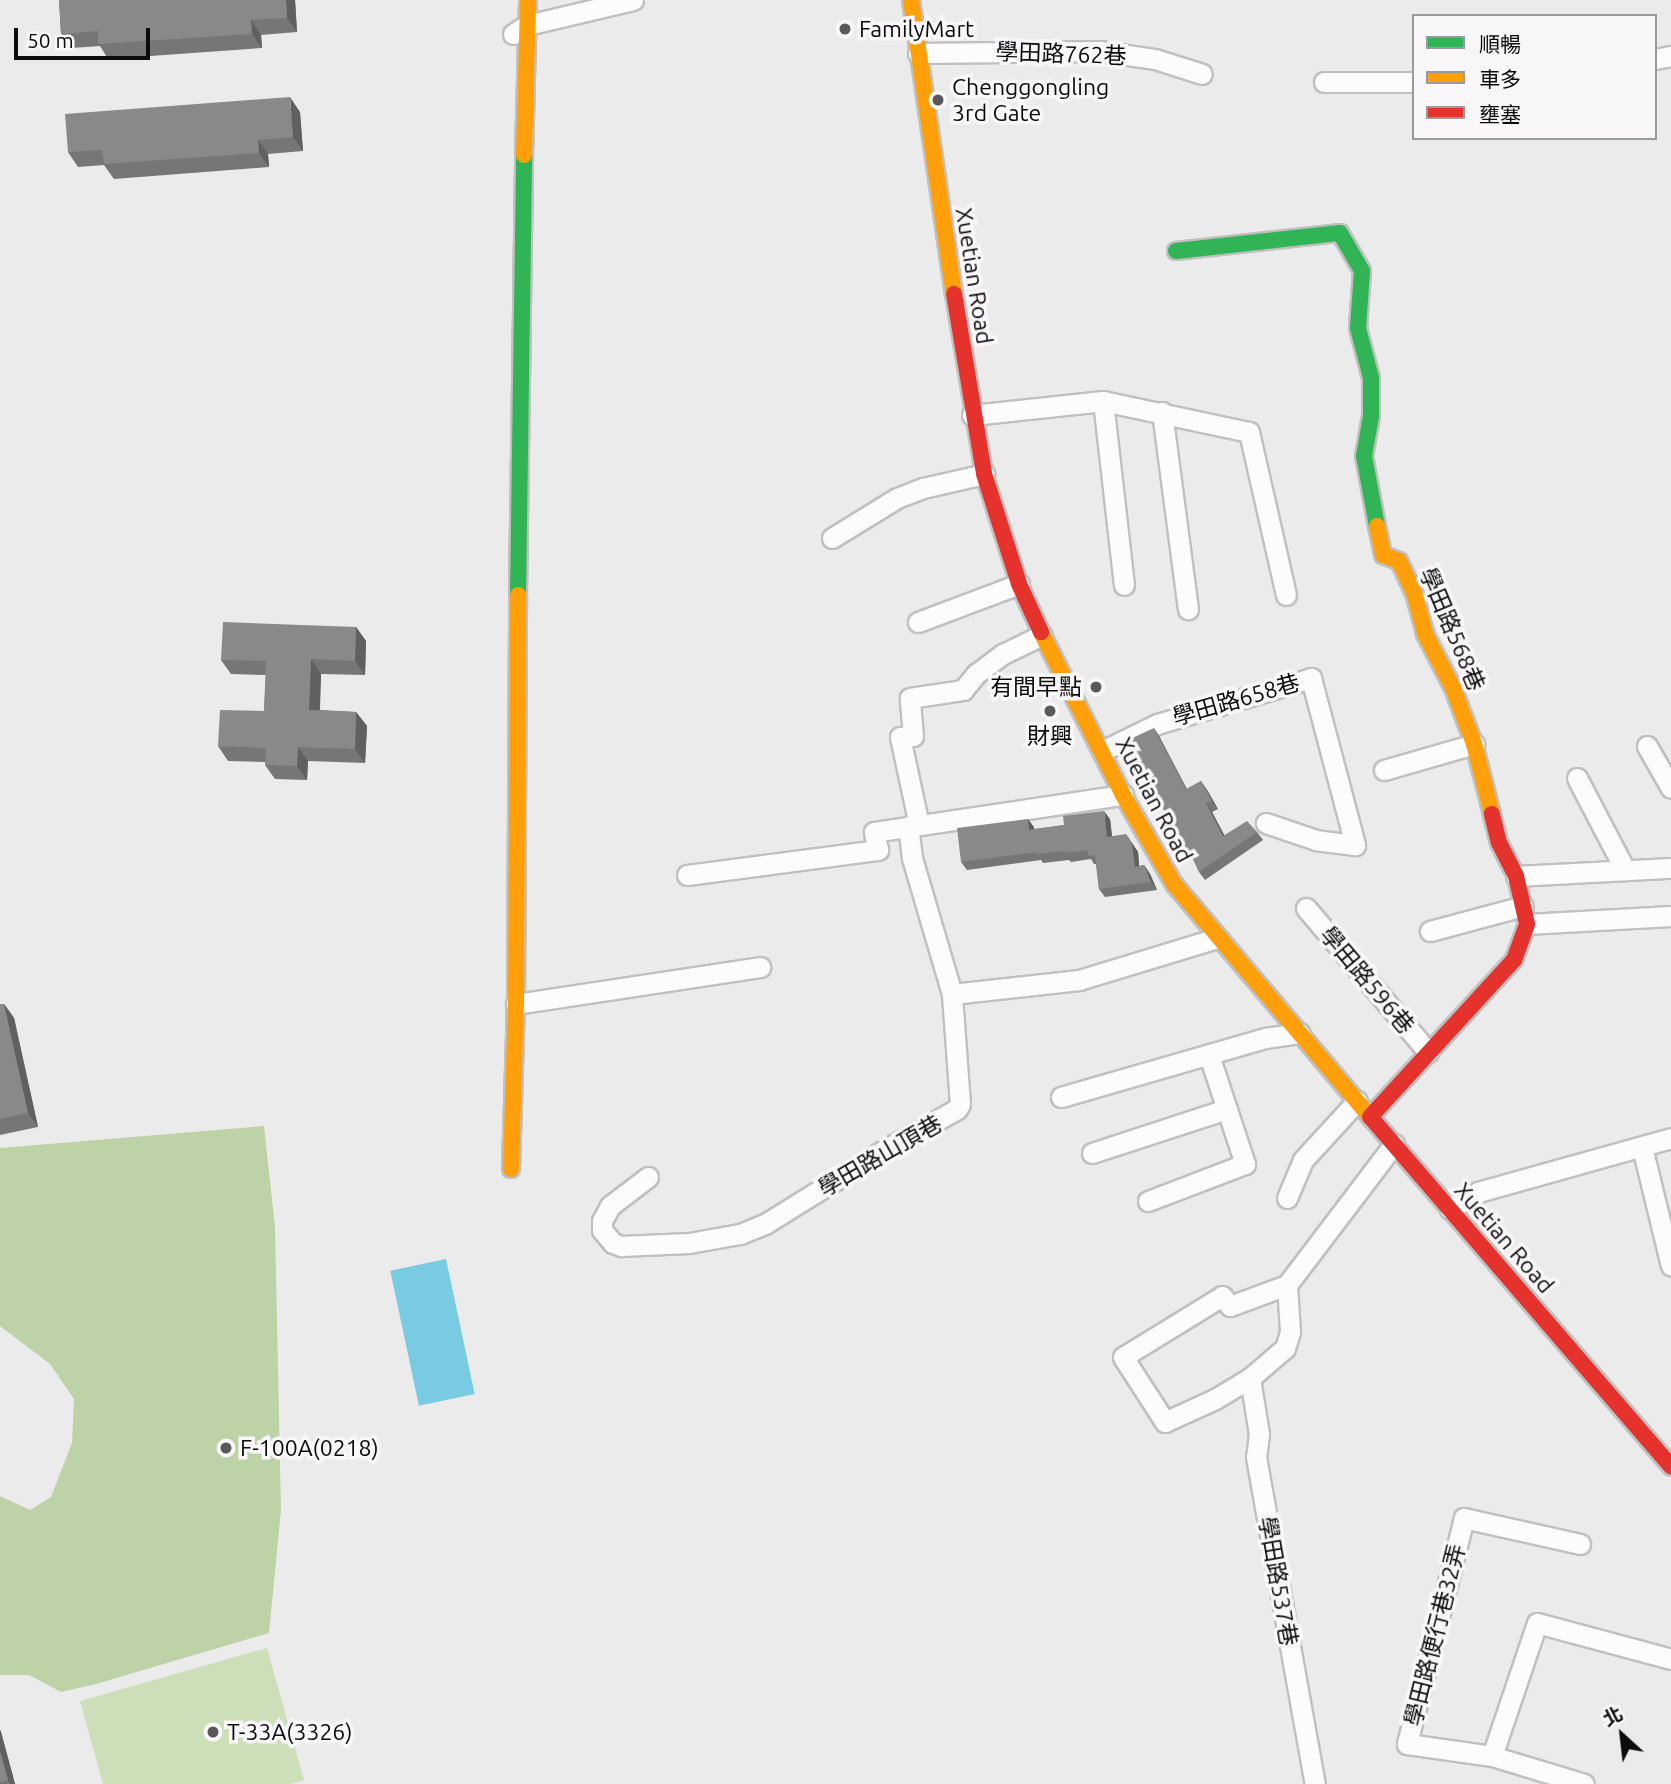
<!DOCTYPE html>
<meta charset="utf-8">
<style>
body{margin:0}
#map{position:relative;width:1671px;height:1784px;overflow:hidden;background:#ecebec;font-family:Ubuntu,"Noto Sans TC",sans-serif}
div>[style]{position:absolute}
[style*='--x']{left:calc(var(--x)*1px);top:calc(var(--y)*1px);width:calc(var(--w)*1px);rotate:calc(var(--a)*1deg)}
.green>*{inset:0;background:#cddfb9}
.forest>*{inset:0;background:#bed2a8}
.water>*{inset:0;background:#78cbe1;transform-origin:0 0}
.roads{filter:drop-shadow(2px 0 #c1c0c1) drop-shadow(-2px 0 #c1c0c1) drop-shadow(0 2px #c1c0c1) drop-shadow(0 -2px #c1c0c1)}
.street>*{height:19px;margin:-9.5px;padding:0 9.5px;transform-origin:9.5px;border-radius:9.5px;background:#fcfcfc}
.fast>*{height:16px;margin:-8px;padding:0 8px;transform-origin:8px;border-radius:8px;background:#30b455}
.slow>*{height:16px;margin:-8px;padding:0 8px;transform-origin:8px;border-radius:8px;background:#ff9f0a}
.jam>*{height:16px;margin:-8px;padding:0 8px;transform-origin:8px;border-radius:8px;background:#e5322d}
.wall>*{inset:0;background:#777677}
.shaded-wall>*{inset:0;background:#616061}
.building>*{inset:0;background:#8a898a}
.dots>*{width:19px;height:19px;translate:-50% -50%;box-sizing:border-box;border:4px solid #f9f7fa;border-radius:50%}
span{translate:-50% -50%;white-space:nowrap;text-align:center;line-height:1.15;-webkit-text-stroke:7px #f9f7fa;paint-order:stroke}
.poi-label{font-size:23px;color:#0c0b0c}
.left{translate:0 -50%;text-align:left}
.right{translate:-100% -50%;text-align:right}
.street-label{font-size:23px;color:#0c0b0c}
.legend{position:absolute;left:1412px;top:14px;width:245px;height:126px;box-sizing:border-box;background:#f9f7fa;border:2px solid #9a999b;margin:0;padding:9px 12px;list-style:none;font-size:21px;color:#0c0b0c}
.legend li{display:flex;align-items:center;gap:14px;height:35px}
.legend b{width:35px;border:2px solid #9a999b}
.north{position:absolute;left:1587px;top:1700px;width:70px;height:70px;-webkit-text-stroke:5px #f9f7fa;paint-order:stroke;rotate:333deg;font-size:19px;font-weight:700;line-height:28px;text-align:center;color:#0c0b0c}
.north::after{content:'';display:block;margin:auto;width:24px;height:32px;background:#0c0b0c;clip-path:polygon(50% 0,100% 100%,50% 72%,0 100%)}
.scale{position:absolute;left:14px;top:28px;width:136px;height:32px;box-sizing:border-box;border:4px solid #0c0b0c;border-top:0;padding-left:9px;font-size:21px;line-height:24px;white-space:nowrap;color:#0c0b0c;-webkit-text-stroke:5px #f9f7fa;paint-order:stroke}
</style>
<div id="map">
<div class="green">
<i style="clip-path:polygon(267px 1648px,304px 1780px,291px 1784px,103px 1784px,80px 1701px)"></i>
</div>
<div class="forest">
<i style="clip-path:polygon(264px 1126px,275px 1227px,281px 1510px,269px 1633px,96px 1684px,61px 1692px,29px 1675px,0 1675px,0 1496px,30px 1510px,51px 1497px,72px 1443px,74px 1399px,50px 1364px,0 1326px,0 1148px)"></i>
</div>
<div class="water">
<i style="left:446px;top:1259px;width:138px;height:57px;rotate:78deg"></i>
</div>
<div class="roads">
<div class="street">
<i style="--x:513;--y:34;--w:17;--a:-33"></i>
<i style="--x:527;--y:25;--w:109;--a:-13.3"></i>
<i style="--x:918;--y:53;--w:182;--a:-0.6"></i>
<i style="--x:1100;--y:51;--w:56;--a:8.3"></i>
<i style="--x:1155;--y:59;--w:49;--a:17.7"></i>
<i style="--x:1655;--y:59;--w:16;--a:-11"></i>
<i style="--x:1324;--y:82;--w:90;--a:0"></i>
<i style="--x:1103;--y:401;--w:185;--a:83.5"></i>
<i style="--x:1162;--y:412;--w:199;--a:82.5"></i>
<i style="--x:972;--y:415;--w:132;--a:-6.1"></i>
<i style="--x:1103;--y:401;--w:149;--a:12"></i>
<i style="--x:1249;--y:432;--w:167;--a:77.2"></i>
<i style="--x:832;--y:538;--w:76;--a:-31.6"></i>
<i style="--x:897;--y:498;--w:28;--a:-21"></i>
<i style="--x:923;--y:488;--w:63;--a:-12.9"></i>
<i style="--x:918;--y:622;--w:108;--a:-20.6"></i>
<i style="--x:1647;--y:746;--w:48;--a:60.3"></i>
<i style="--x:1102;--y:751;--w:61;--a:-26.1"></i>
<i style="--x:1157;--y:724;--w:161;--a:-16.6"></i>
<i style="--x:1311;--y:678;--w:173;--a:75.2"></i>
<i style="--x:1355;--y:845;--w:39;--a:-173"></i>
<i style="--x:1316;--y:840;--w:53;--a:-161.2"></i>
<i style="--x:1384;--y:770;--w:94;--a:-16.1"></i>
<i style="--x:1577;--y:778;--w:104;--a:62.4"></i>
<i style="--x:919;--y:825;--w:90;--a:-102.2"></i>
<i style="--x:900;--y:737;--w:13;--a:-4"></i>
<i style="--x:913;--y:736;--w:38;--a:-95"></i>
<i style="--x:910;--y:698;--w:54;--a:-8.6"></i>
<i style="--x:963;--y:690;--w:21;--a:-51"></i>
<i style="--x:976;--y:674;--w:34;--a:-37"></i>
<i style="--x:1003;--y:654;--w:43;--a:-26"></i>
<i style="--x:687;--y:875;--w:193;--a:-7.5"></i>
<i style="--x:878;--y:850;--w:18;--a:-103"></i>
<i style="--x:874;--y:832;--w:252;--a:-8.5"></i>
<i style="--x:1516;--y:876;--w:155;--a:-3"></i>
<i style="--x:1306;--y:908;--w:189;--a:49.7"></i>
<i style="--x:1527;--y:924;--w:144;--a:-3.2"></i>
<i style="--x:1430;--y:931;--w:96;--a:-15"></i>
<i style="--x:952;--y:994;--w:128;--a:-6.3"></i>
<i style="--x:1079;--y:980;--w:144;--a:-16.9"></i>
<i style="--x:516;--y:1004;--w:247;--a:-8.6"></i>
<i style="--x:1061;--y:1097;--w:212;--a:-16.1"></i>
<i style="--x:1265;--y:1038;--w:35;--a:-8"></i>
<i style="--x:1642;--y:1147;--w:122;--a:76.3"></i>
<i style="--x:1092;--y:1153;--w:142;--a:-18.1"></i>
<i style="--x:648;--y:1177;--w:48;--a:142.7"></i>
<i style="--x:610;--y:1206;--w:17;--a:118"></i>
<i style="--x:602;--y:1221;--w:9;--a:90"></i>
<i style="--x:602;--y:1230;--w:17;--a:50"></i>
<i style="--x:613;--y:1243;--w:9;--a:21"></i>
<i style="--x:621;--y:1246;--w:68;--a:-2.5"></i>
<i style="--x:689;--y:1243;--w:52;--a:-10"></i>
<i style="--x:740;--y:1234;--w:27;--a:-22"></i>
<i style="--x:765;--y:1224;--w:140;--a:-31.9"></i>
<i style="--x:884;--y:1150;--w:84;--a:-29.3"></i>
<i style="--x:957;--y:1109;--w:6;--a:-59"></i>
<i style="--x:960;--y:1104;--w:110;--a:-94.2"></i>
<i style="--x:952;--y:994;--w:142;--a:-106.4"></i>
<i style="--x:912;--y:858;--w:32;--a:-97"></i>
<i style="--x:1287;--y:1198;--w:41;--a:-67.2"></i>
<i style="--x:1303;--y:1160;--w:80;--a:-47.5"></i>
<i style="--x:1148;--y:1201;--w:104;--a:-20.9"></i>
<i style="--x:1245;--y:1164;--w:115;--a:-108.3"></i>
<i style="--x:1450;--y:1209;--w:33;--a:-31"></i>
<i style="--x:1478;--y:1192;--w:200;--a:-15.6"></i>
<i style="--x:1287;--y:1285;--w:47;--a:86.3"></i>
<i style="--x:1290;--y:1332;--w:17;--a:107"></i>
<i style="--x:1285;--y:1348;--w:46;--a:139.4"></i>
<i style="--x:1250;--y:1378;--w:57;--a:80.9"></i>
<i style="--x:1259;--y:1434;--w:23;--a:97"></i>
<i style="--x:1256;--y:1457;--w:332;--a:79.8"></i>
<i style="--x:1250;--y:1378;--w:41;--a:149"></i>
<i style="--x:1215;--y:1399;--w:55;--a:155.3"></i>
<i style="--x:1165;--y:1422;--w:77;--a:-122.9"></i>
<i style="--x:1123;--y:1357;--w:116;--a:-31.6"></i>
<i style="--x:1222;--y:1296;--w:13;--a:51"></i>
<i style="--x:1230;--y:1306;--w:61;--a:-20.2"></i>
<i style="--x:1287;--y:1285;--w:177;--a:-52.8"></i>
<i style="--x:1580;--y:1544;--w:119;--a:-167.4"></i>
<i style="--x:1464;--y:1518;--w:233;--a:104.2"></i>
<i style="--x:1407;--y:1744;--w:86;--a:8"></i>
<i style="--x:1492;--y:1756;--w:96;--a:16.9"></i>
<i style="--x:1492;--y:1756;--w:140;--a:-71.3"></i>
<i style="--x:1537;--y:1623;--w:139;--a:15"></i>
</div>
<div class="fast">
<i style="--x:1176;--y:251;--w:165;--a:-6.3"></i>
<i style="--x:1340;--y:233;--w:44;--a:59.9"></i>
<i style="--x:1362;--y:271;--w:57;--a:94"></i>
<i style="--x:1358;--y:328;--w:52;--a:75.4"></i>
<i style="--x:1371;--y:378;--w:38;--a:90"></i>
<i style="--x:1371;--y:416;--w:41;--a:99.9"></i>
<i style="--x:1364;--y:456;--w:71;--a:79.5"></i>
<i style="--x:518;--y:595;--w:440;--a:-89.2"></i>
</div>
<div class="slow">
<i style="--x:911;--y:0;--w:297;--a:81.7"></i>
<i style="--x:524;--y:155;--w:155;--a:-88.5"></i>
<i style="--x:1377;--y:526;--w:30;--a:78"></i>
<i style="--x:1383;--y:555;--w:17;--a:21"></i>
<i style="--x:1399;--y:561;--w:38;--a:65"></i>
<i style="--x:1415;--y:596;--w:39;--a:75"></i>
<i style="--x:1425;--y:634;--w:61;--a:62.6"></i>
<i style="--x:1453;--y:688;--w:60;--a:69.4"></i>
<i style="--x:1474;--y:744;--w:72;--a:75.6"></i>
<i style="--x:1041;--y:632;--w:182;--a:63.3"></i>
<i style="--x:1123;--y:795;--w:103;--a:60.2"></i>
<i style="--x:1174;--y:884;--w:309;--a:49.9"></i>
<i style="--x:511;--y:1169;--w:165;--a:-88.3"></i>
<i style="--x:516;--y:1004;--w:409;--a:-89.7"></i>
</div>
<div class="jam">
<i style="--x:954;--y:294;--w:182;--a:80.5"></i>
<i style="--x:984;--y:474;--w:115;--a:72.3"></i>
<i style="--x:1019;--y:584;--w:53;--a:65.4"></i>
<i style="--x:1370;--y:1117;--w:213;--a:-47.5"></i>
<i style="--x:1514;--y:960;--w:38;--a:-70"></i>
<i style="--x:1527;--y:924;--w:49;--a:-102.9"></i>
<i style="--x:1516;--y:876;--w:37;--a:-117"></i>
<i style="--x:1499;--y:843;--w:30;--a:-104"></i>
<i style="--x:1373;--y:1120;--w:457;--a:49.3"></i>
</div>
</div>
<div class="wall">
<i style="clip-path:polygon(59px 0,295px 0,297px 32px,261px 35px,262px 48px,108px 59px,100px 46px,72px 48px,61px 34px)"></i>
<i style="clip-path:polygon(300px 112px,303px 151px,268px 154px,269px 167px,114px 179px,104px 165px,78px 167px,68px 152px)"></i>
<i style="clip-path:polygon(356px 627px,366px 641px,365px 675px,321px 674px,320px 710px,356px 712px,367px 726px,365px 763px,308px 761px,307px 780px,275px 779px,265px 765px,265px 762px,228px 761px,218px 746px,264px 711px,266px 675px,231px 674px,221px 660px)"></i>
<i style="clip-path:polygon(1154px 728px,1159px 736px,1187px 789px,1201px 781px,1207px 790px,1218px 809px,1212px 812px,1224px 835px,1257px 832px,1263px 840px,1205px 880px,1199px 872px,1194px 861px,1188px 853px)"></i>
<i style="clip-path:polygon(1028px 819px,1034px 829px,1110px 819px,1112px 836px,1132px 843px,1138px 852px,1139px 866px,1144px 865px,1150px 874px,1157px 890px,1105px 897px,1099px 889px,1096px 864px,1094px 864px,1091px 859px,1071px 862px,1069px 860px,1043px 863px,1041px 860px,967px 870px,961px 862px)"></i>
<i style="clip-path:polygon(0 1004px,4px 1004px,14px 1018px,38px 1127px,0 1135px)"></i>
<i style="clip-path:polygon(0 1730px,1px 1732px,15px 1784px,0 1784px)"></i>
</div>
<div class="shaded-wall">
<i style="clip-path:polygon(286px 0,295px 0,297px 32px,287px 18px)"></i>
<i style="clip-path:polygon(251px 20px,261px 35px,262px 48px,252px 34px)"></i>
<i style="clip-path:polygon(290px 97px,300px 112px,303px 151px,293px 137px)"></i>
<i style="clip-path:polygon(258px 140px,268px 154px,269px 167px,259px 153px)"></i>
<i style="clip-path:polygon(356px 627px,366px 641px,365px 675px,355px 661px)"></i>
<i style="clip-path:polygon(311px 659px,321px 674px,319px 724px,309px 710px)"></i>
<i style="clip-path:polygon(356px 712px,367px 726px,365px 763px,355px 749px)"></i>
<i style="clip-path:polygon(1154px 728px,1159px 736px,1191px 798px,1186px 789px)"></i>
<i style="clip-path:polygon(298px 747px,308px 761px,307px 780px,297px 766px)"></i>
<i style="clip-path:polygon(1201px 781px,1207px 790px,1218px 809px,1212px 801px)"></i>
<i style="clip-path:polygon(1206px 803px,1212px 812px,1229px 844px,1223px 836px)"></i>
<i style="clip-path:polygon(1104px 811px,1110px 819px,1113px 845px,1107px 837px)"></i>
<i style="clip-path:polygon(1028px 819px,1034px 827px,1035px 838px,1029px 830px)"></i>
<i style="clip-path:polygon(1126px 834px,1138px 852px,1140px 875px,1135px 867px)"></i>
<i style="clip-path:polygon(1144px 865px,1150px 874px,1157px 890px,1151px 882px)"></i>
<i style="clip-path:polygon(4px 1004px,14px 1018px,38px 1127px,28px 1113px)"></i>
<i style="clip-path:polygon(0 1730px,1px 1732px,15px 1784px,10px 1784px,8px 1780px,0 1751px)"></i>
</div>
<div class="building">
<i style="clip-path:polygon(59px 0,286px 0,287px 18px,251px 20px,252px 34px,98px 44px,98px 31px,61px 34px)"></i>
<i style="clip-path:polygon(290px 97px,293px 137px,258px 140px,259px 153px,104px 164px,102px 150px,68px 152px,65px 114px)"></i>
<i style="clip-path:polygon(223px 622px,356px 627px,355px 661px,311px 659px,309px 710px,356px 712px,355px 749px,298px 747px,297px 766px,265px 765px,266px 748px,218px 746px,220px 710px,264px 711px,266px 661px,221px 660px)"></i>
<i style="clip-path:polygon(1154px 728px,1186px 789px,1201px 781px,1212px 801px,1206px 803px,1223px 836px,1247px 821px,1257px 832px,1199px 872px,1190px 852px,1188px 853px,1170px 822px,1128px 740px)"></i>
<i style="clip-path:polygon(1104px 811px,1107px 837px,1126px 834px,1132px 844px,1135px 867px,1144px 865px,1151px 882px,1099px 889px,1095px 855px,1088px 856px,1088px 850px,1065px 853px,1065px 851px,1037px 854px,1037px 852px,961px 862px,957px 828px,1028px 819px,1029px 830px,1064px 825px,1063px 816px)"></i>
<i style="clip-path:polygon(0 1004px,4px 1004px,28px 1113px,0 1119px)"></i>
<i style="clip-path:polygon(0 1751px,8px 1780px,0 1782px)"></i>
</div>
<div class="dots">
<i style="left:845px;top:29px;background:#5a595a"></i>
<i style="left:938px;top:100px;background:#5a595a"></i>
<i style="left:1096px;top:687px;background:#5a595a"></i>
<i style="left:1050px;top:711px;background:#5a595a"></i>
<i style="left:226px;top:1448px;background:#5a595a"></i>
<i style="left:213px;top:1732px;background:#5a595a"></i>
</div>
<div class="poi-label">
<span class="left" style="left:859px;top:29px">FamilyMart</span>
<span class="left" style="left:952px;top:100px">Chenggongling<br>3rd Gate</span>
<span class="right" style="left:1082px;top:687px">有間早點</span>
<span style="left:1050px;top:736px">財興</span>
<span class="left" style="left:240px;top:1448px">F-100A(0218)</span>
<span class="left" style="left:227px;top:1732px">T-33A(3326)</span>
</div>
<div class="street-label">
<span style="left:1061px;top:54px;rotate:2deg">學田路762巷</span>
<span style="left:974px;top:276px;rotate:81deg">Xuetian Road</span>
<span style="left:1452px;top:629px;rotate:67deg">學田路568巷</span>
<span style="left:1236px;top:700px;rotate:-16deg">學田路658巷</span>
<span style="left:1154px;top:800px;rotate:62deg">Xuetian Road</span>
<span style="left:1367px;top:980px;rotate:50deg">學田路596巷</span>
<span style="left:880px;top:1156px;rotate:-30deg">學田路山頂巷</span>
<span style="left:1504px;top:1238px;rotate:49deg">Xuetian Road</span>
<span style="left:1278px;top:1581px;rotate:80deg">學田路537巷</span>
<span style="left:1435px;top:1635px;rotate:-76deg">學田路便行巷32弄</span>
</div>
<ul class="legend">
<li><b style="height:9px;background:#30b455"></b>順暢</li>
<li><b style="height:9px;background:#ff9f0a"></b>車多</li>
<li><b style="height:9px;background:#e5322d"></b>壅塞</li>
</ul>
<div class="north">北</div>
<div class="scale">50 m</div>
</div>
